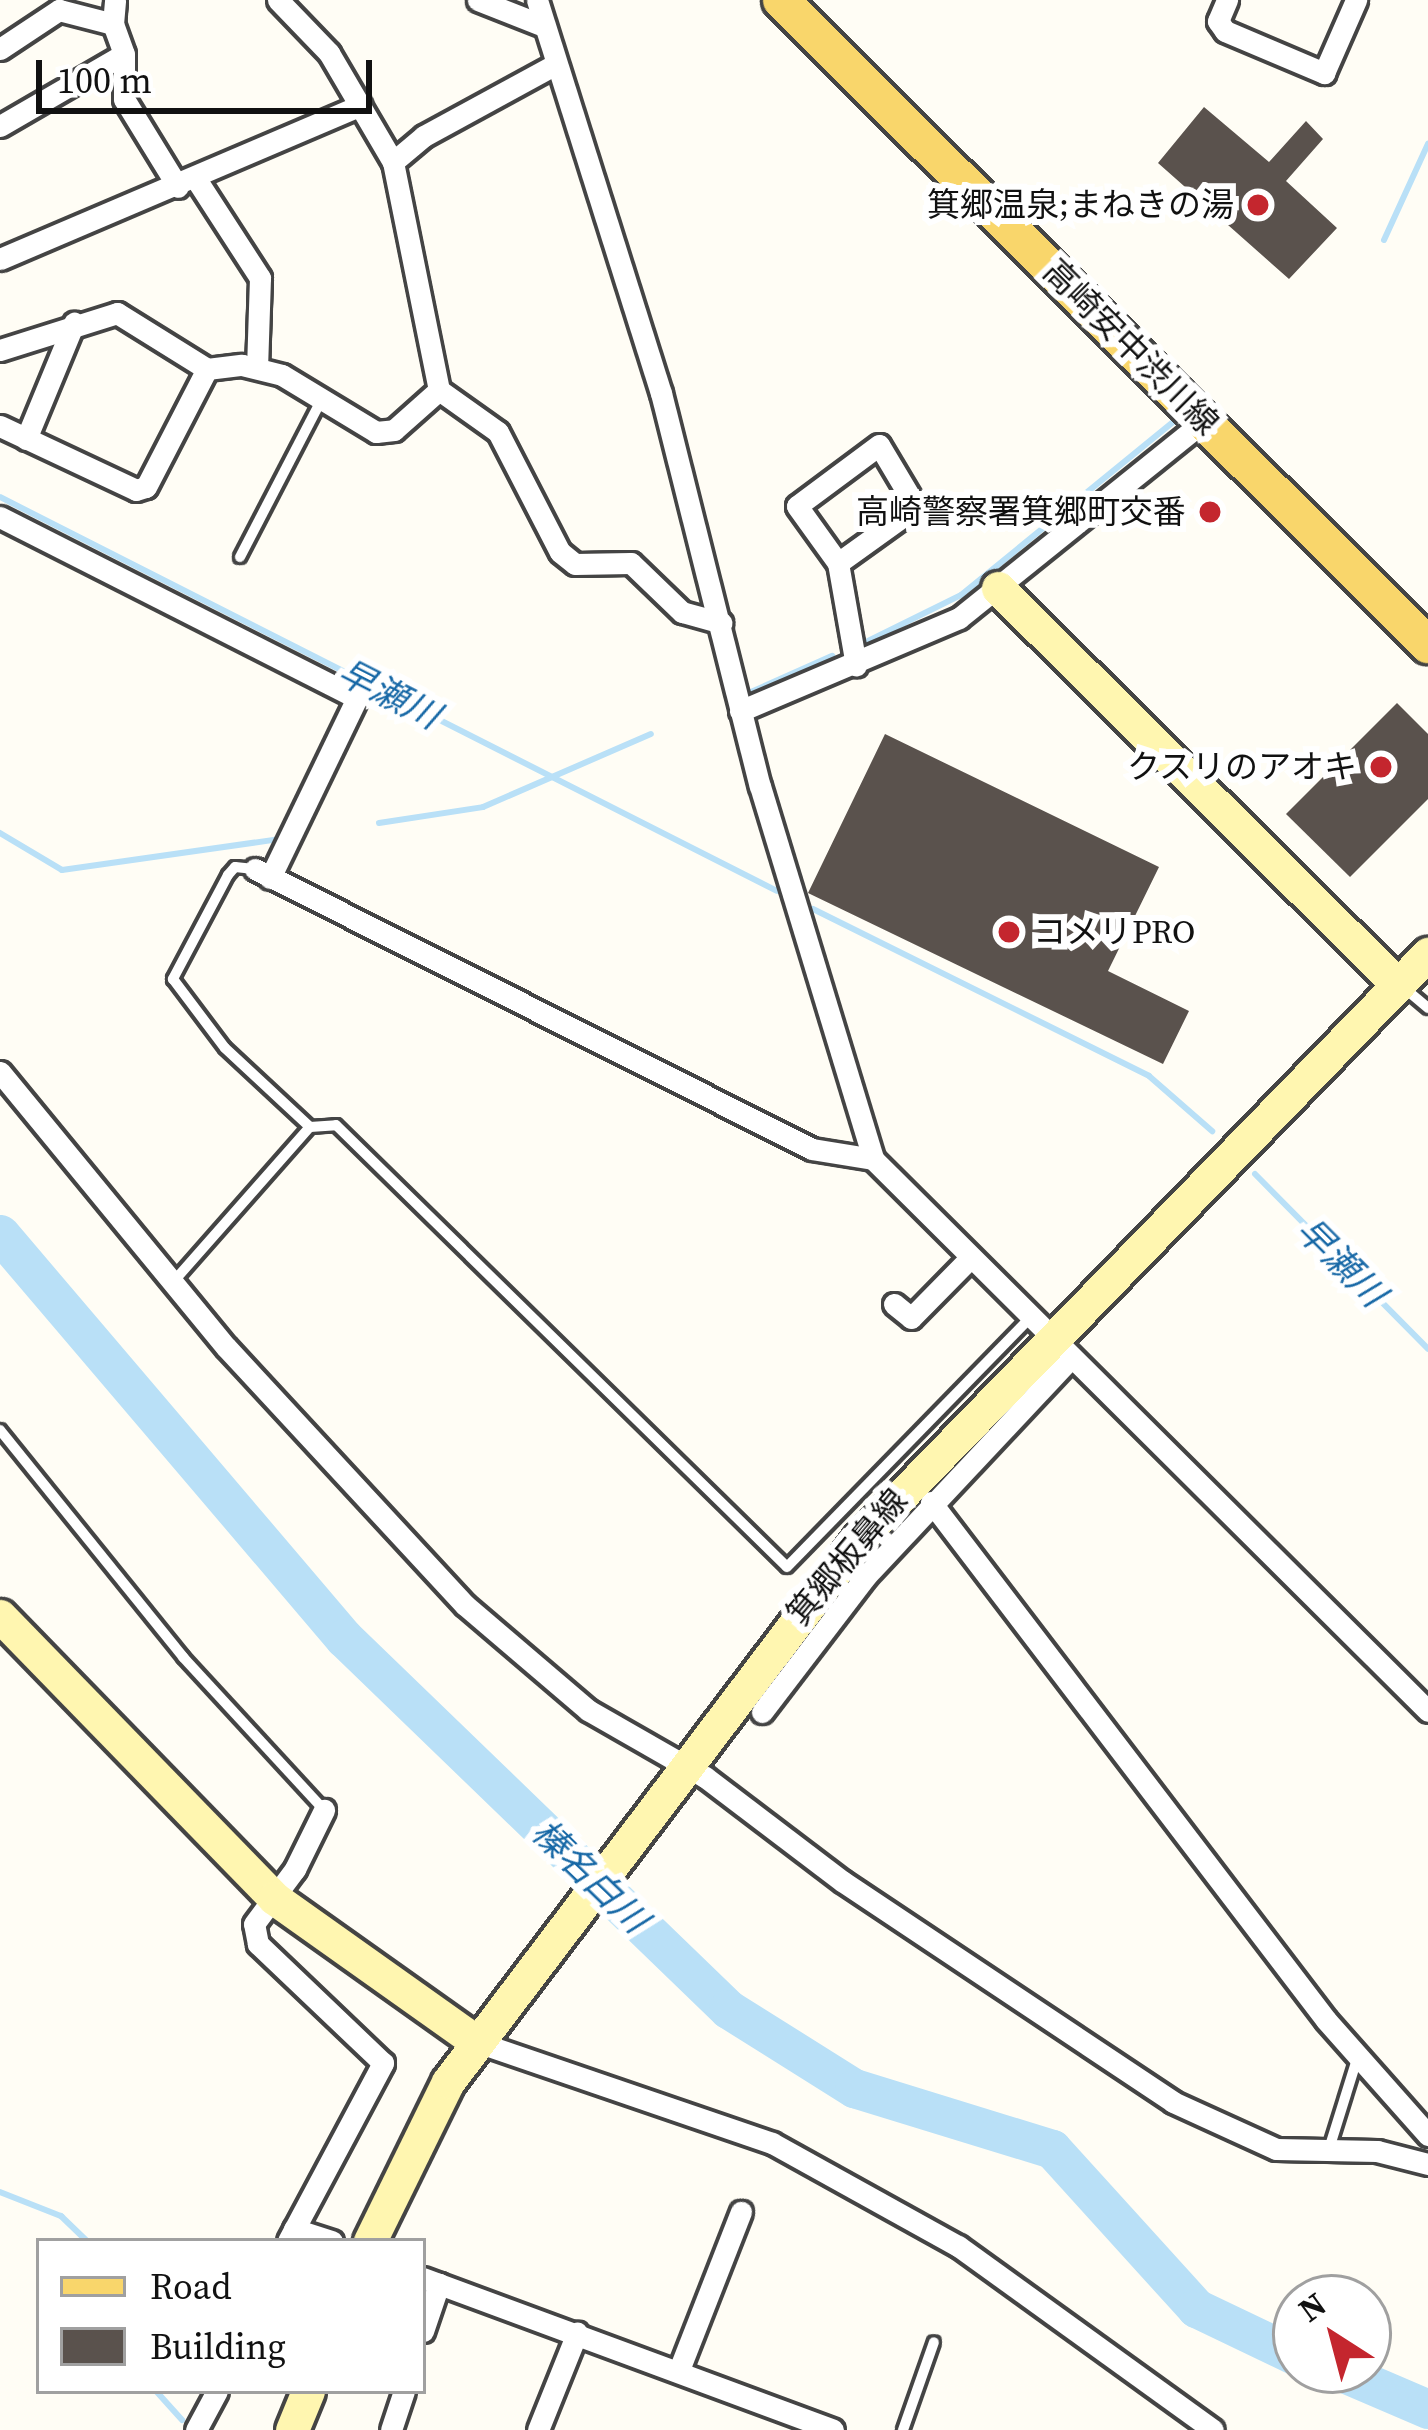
<!DOCTYPE html>
<meta charset="utf-8">
<style>
body{margin:0}
#map{position:relative;width:1428px;height:2430px;overflow:hidden;background:#fffdf5;font-family:"Source Serif 4","Noto Sans JP",serif}
div>[style]{position:absolute}
[style*='--x']{left:calc(var(--x)*1px);top:calc(var(--y)*1px);width:calc(var(--w)*1px);rotate:calc(var(--a)*1deg)}
.stream>*{height:6px;margin:-3px;padding:0 3px;transform-origin:3px;border-radius:3px;background:#b9e0f7}
.river>*{height:39px;margin:-19.5px;padding:0 19.5px;transform-origin:19.5px;border-radius:19.5px;background:#b9e0f7}
.building>*{inset:0;background:#5a524d}
.roads{filter:drop-shadow(3px 0 #444) drop-shadow(-3px 0 #444) drop-shadow(0 3px #444) drop-shadow(0 -3px #444)}
.lane>*{height:10px;margin:-5px;padding:0 5px;transform-origin:5px;border-radius:5px;background:#fff}
.street>*{height:21px;margin:-10.5px;padding:0 10.5px;transform-origin:10.5px;border-radius:10.5px;background:#fff}
.secondary>*{height:33px;margin:-16.5px;padding:0 16.5px;transform-origin:16.5px;border-radius:16.5px;background:#fff6b0}
.primary>*{height:36px;margin:-18px;padding:0 18px;transform-origin:18px;border-radius:18px;background:#f9d66b}
.dots>*{width:33px;height:33px;translate:-50% -50%;box-sizing:border-box;border:6px solid #fff;border-radius:50%}
span{translate:-50% -50%;white-space:nowrap;text-align:center;line-height:1.15;-webkit-text-stroke:12px #fff;paint-order:stroke}
.poi-label{font-size:33px;color:#111}
.right{translate:-100% -50%;text-align:right}
.left{translate:0 -50%;text-align:left}
.street-label{font-size:33px;color:#111}
.water-label{font-size:36px;color:#1768a6;font-style:italic}
.legend{position:absolute;left:36px;top:2238px;width:390px;height:156px;box-sizing:border-box;background:#fff;border:3px solid #a0a0a0;margin:0;padding:15px 21px;list-style:none;font-size:36px;color:#111}
.legend li{display:flex;align-items:center;gap:24px;height:60px}
.legend b{width:60px;border:3px solid #a0a0a0}
.north{position:absolute;left:1272px;top:2274px;width:120px;height:120px;box-sizing:border-box;background:#fff;border:3px solid #a0a0a0;border-radius:50%;rotate:324deg;font-size:33px;font-weight:700;line-height:48px;text-align:center;color:#111}
.north::after{content:'';display:block;margin:auto;width:42px;height:54px;background:#c4262e;clip-path:polygon(50% 0,100% 100%,50% 72%,0 100%)}
.scale{position:absolute;left:36px;top:60px;width:336px;height:54px;box-sizing:border-box;border:6px solid #111;border-top:0;padding-left:15px;font-size:36px;line-height:42px;white-space:nowrap;color:#111;-webkit-text-stroke:9px #fff;paint-order:stroke}
</style>
<div id="map">
<div class="stream">
<i style="--x:1384;--y:240;--w:106;--a:-65.4"></i>
<i style="--x:0;--y:497;--w:871;--a:26.89"></i>
<i style="--x:868;--y:641;--w:104;--a:-26.3"></i>
<i style="--x:961;--y:595;--w:279;--a:-39.2"></i>
<i style="--x:751;--y:692;--w:89;--a:-24"></i>
<i style="--x:379;--y:823;--w:105;--a:-8.7"></i>
<i style="--x:483;--y:807;--w:183;--a:-23.5"></i>
<i style="--x:0;--y:833;--w:72;--a:30.8"></i>
<i style="--x:62;--y:870;--w:219;--a:-8.1"></i>
<i style="--x:813;--y:909;--w:375;--a:26.4"></i>
<i style="--x:1149;--y:1076;--w:84;--a:41.1"></i>
<i style="--x:1255;--y:1174;--w:246;--a:45.3"></i>
<i style="--x:0;--y:2192;--w:66;--a:21.5"></i>
<i style="--x:61;--y:2216;--w:36;--a:44"></i>
<i style="--x:156;--y:2391;--w:39;--a:48"></i>
</div>
<div class="river">
<i style="--x:0;--y:1234;--w:531;--a:49.59"></i>
<i style="--x:344;--y:1638;--w:534;--a:44.01"></i>
<i style="--x:728;--y:2009;--w:149;--a:32.1"></i>
<i style="--x:854;--y:2088;--w:207;--a:17.1"></i>
<i style="--x:1052;--y:2149;--w:215;--a:47.8"></i>
<i style="--x:1196;--y:2308;--w:111;--a:25.6"></i>
<i style="--x:1337;--y:2370;--w:99;--a:23.2"></i>
</div>
<div class="building">
<i style="clip-path:polygon(1204px 107px,1269px 162px,1306px 121px,1323px 139px,1286px 181px,1337px 228px,1289px 279px,1158px 163px)"></i>
<i style="clip-path:polygon(1397px 703px,1428px 734px,1428px 799px,1350px 877px,1286px 814px)"></i>
<i style="clip-path:polygon(885px 734px,1159px 867px,1108px 971px,1189px 1011px,1163px 1064px,808px 893px)"></i>
</div>
<div class="roads">
<div class="lane">
<i style="--x:240;--y:557;--w:176;--a:-62.6"></i>
<i style="--x:254;--y:869;--w:19;--a:-174"></i>
<i style="--x:235;--y:867;--w:11;--a:131"></i>
<i style="--x:228;--y:875;--w:118;--a:117.9"></i>
<i style="--x:173;--y:979;--w:86;--a:53"></i>
<i style="--x:225;--y:1048;--w:116;--a:42.9"></i>
<i style="--x:1403;--y:987;--w:33;--a:40"></i>
<i style="--x:174;--y:1281;--w:205;--a:-48.6"></i>
<i style="--x:310;--y:1127;--w:26;--a:-4"></i>
<i style="--x:336;--y:1125;--w:631;--a:44.42"></i>
<i style="--x:787;--y:1567;--w:347;--a:-45.7"></i>
<i style="--x:0;--y:1430;--w:292;--a:51.1"></i>
<i style="--x:183;--y:1657;--w:208;--a:47.3"></i>
<i style="--x:1329;--y:2149;--w:97;--a:-72.7"></i>
<i style="--x:903;--y:2430;--w:93;--a:-70.6"></i>
</div>
<div class="street">
<i style="--x:278;--y:0;--w:74;--a:46.1"></i>
<i style="--x:329;--y:53;--w:126;--a:59.6"></i>
<i style="--x:393;--y:162;--w:233;--a:78.6"></i>
<i style="--x:439;--y:390;--w:72;--a:35.4"></i>
<i style="--x:498;--y:432;--w:135;--a:62.7"></i>
<i style="--x:560;--y:552;--w:19;--a:39"></i>
<i style="--x:575;--y:564;--w:56;--a:-1"></i>
<i style="--x:631;--y:563;--w:71;--a:43.9"></i>
<i style="--x:682;--y:612;--w:41;--a:15.4"></i>
<i style="--x:478;--y:0;--w:71;--a:21.5"></i>
<i style="--x:537;--y:0;--w:412;--a:72.5"></i>
<i style="--x:661;--y:393;--w:405;--a:75.9"></i>
<i style="--x:760;--y:786;--w:390;--a:73.1"></i>
<i style="--x:873;--y:1159;--w:783;--a:44.84"></i>
<i style="--x:1227;--y:0;--w:23;--a:113"></i>
<i style="--x:1218;--y:21;--w:12;--a:55"></i>
<i style="--x:1225;--y:31;--w:108;--a:23"></i>
<i style="--x:1324;--y:73;--w:80;--a:-66.3"></i>
<i style="--x:0;--y:49;--w:71;--a:-33.5"></i>
<i style="--x:59;--y:10;--w:56;--a:14.5"></i>
<i style="--x:124;--y:54;--w:45;--a:90"></i>
<i style="--x:124;--y:99;--w:103;--a:58.5"></i>
<i style="--x:0;--y:126;--w:143;--a:-30.1"></i>
<i style="--x:124;--y:54;--w:32;--a:-110"></i>
<i style="--x:113;--y:24;--w:24;--a:-85"></i>
<i style="--x:393;--y:162;--w:40;--a:-40"></i>
<i style="--x:424;--y:136;--w:148;--a:-28.6"></i>
<i style="--x:196;--y:179;--w:118;--a:57.1"></i>
<i style="--x:260;--y:278;--w:90;--a:91.9"></i>
<i style="--x:0;--y:259;--w:392;--a:-23.1"></i>
<i style="--x:0;--y:350;--w:123;--a:-17.5"></i>
<i style="--x:117;--y:313;--w:106;--a:31.9"></i>
<i style="--x:207;--y:369;--w:35;--a:-7"></i>
<i style="--x:242;--y:365;--w:41;--a:14"></i>
<i style="--x:282;--y:375;--w:110;--a:31.2"></i>
<i style="--x:376;--y:432;--w:18;--a:-6"></i>
<i style="--x:394;--y:430;--w:60;--a:-41.6"></i>
<i style="--x:0;--y:426;--w:150;--a:25.2"></i>
<i style="--x:136;--y:490;--w:10;--a:-17"></i>
<i style="--x:146;--y:487;--w:133;--a:-62.7"></i>
<i style="--x:26;--y:439;--w:126;--a:-67.5"></i>
<i style="--x:0;--y:517;--w:400;--a:26.9"></i>
<i style="--x:357;--y:698;--w:200;--a:115.8"></i>
<i style="--x:838;--y:563;--w:96;--a:-35.7"></i>
<i style="--x:916;--y:507;--w:72;--a:-120.8"></i>
<i style="--x:879;--y:445;--w:102;--a:143.4"></i>
<i style="--x:797;--y:506;--w:70;--a:54.3"></i>
<i style="--x:838;--y:563;--w:104;--a:80"></i>
<i style="--x:740;--y:711;--w:238;--a:-23"></i>
<i style="--x:959;--y:618;--w:314;--a:-38.8"></i>
<i style="--x:255;--y:869;--w:623;--a:26.69"></i>
<i style="--x:812;--y:1149;--w:62;--a:9.3"></i>
<i style="--x:0;--y:1072;--w:356;--a:50.6"></i>
<i style="--x:226;--y:1347;--w:352;--a:47.2"></i>
<i style="--x:465;--y:1605;--w:162;--a:40.5"></i>
<i style="--x:588;--y:1710;--w:135;--a:29.8"></i>
<i style="--x:705;--y:1777;--w:172;--a:37.2"></i>
<i style="--x:842;--y:1881;--w:398;--a:33.7"></i>
<i style="--x:1173;--y:2102;--w:113;--a:24.5"></i>
<i style="--x:1276;--y:2149;--w:101;--a:1.1"></i>
<i style="--x:1377;--y:2151;--w:53;--a:14.3"></i>
<i style="--x:894;--y:1304;--w:22;--a:39"></i>
<i style="--x:911;--y:1318;--w:83;--a:-45.5"></i>
<i style="--x:931;--y:1502;--w:651;--a:52.67"></i>
<i style="--x:1326;--y:2020;--w:154;--a:48.4"></i>
<i style="--x:762;--y:1712;--w:171;--a:-52.6"></i>
<i style="--x:866;--y:1576;--w:298;--a:-46.8"></i>
<i style="--x:477;--y:2042;--w:312;--a:18.9"></i>
<i style="--x:772;--y:2143;--w:213;--a:29"></i>
<i style="--x:958;--y:2246;--w:314;--a:35.8"></i>
<i style="--x:294;--y:2229;--w:40;--a:18"></i>
<i style="--x:288;--y:2241;--w:202;--a:-61.9"></i>
<i style="--x:383;--y:2063;--w:173;--a:-136.4"></i>
<i style="--x:258;--y:1944;--w:20;--a:-101"></i>
<i style="--x:254;--y:1924;--w:69;--a:-53.3"></i>
<i style="--x:295;--y:1869;--w:66;--a:-63.8"></i>
<i style="--x:423;--y:2278;--w:437;--a:20.3"></i>
<i style="--x:423;--y:2331;--w:50;--a:-71.2"></i>
<i style="--x:679;--y:2370;--w:170;--a:-68.6"></i>
<i style="--x:196;--y:2430;--w:44;--a:-61.7"></i>
<i style="--x:391;--y:2430;--w:41;--a:-71.6"></i>
<i style="--x:538;--y:2430;--w:105;--a:-68.1"></i>
</div>
<div class="secondary">
<i style="--x:998;--y:588;--w:564;--a:44.78"></i>
<i style="--x:0;--y:1616;--w:393;--a:45.8"></i>
<i style="--x:274;--y:1898;--w:249;--a:35.4"></i>
<i style="--x:370;--y:2241;--w:177;--a:-63.9"></i>
<i style="--x:448;--y:2082;--w:682;--a:-52.86"></i>
<i style="--x:860;--y:1538;--w:815;--a:-45.8"></i>
<i style="--x:292;--y:2430;--w:42;--a:-67.7"></i>
</div>
<div class="primary">
<i style="--x:781;--y:0;--w:914;--a:44.91"></i>
</div>
</div>
<div class="dots">
<i style="left:1258px;top:205px;background:#c4262e"></i>
<i style="left:1210px;top:512px;background:#c4262e"></i>
<i style="left:1381px;top:767px;background:#c4262e"></i>
<i style="left:1009px;top:932px;background:#c4262e"></i>
</div>
<div class="poi-label">
<span class="right" style="left:1234px;top:205px">箕郷温泉;まねきの湯</span>
<span class="right" style="left:1186px;top:512px">高崎警察署箕郷町交番</span>
<span class="right" style="left:1357px;top:767px">クスリのアオキ</span>
<span class="left" style="left:1033px;top:932px">コメリPRO</span>
</div>
<div class="street-label">
<span style="left:1131px;top:347px;rotate:45deg">高崎安中渋川線</span>
<span style="left:847px;top:1557px;rotate:-50deg">箕郷板鼻線</span>
</div>
<div class="water-label">
<span style="left:389px;top:694px;rotate:27deg">早瀬川</span>
<span style="left:1341px;top:1262px;rotate:45deg">早瀬川</span>
<span style="left:590px;top:1876px;rotate:44deg">榛名白川</span>
</div>
<ul class="legend">
<li><b style="height:15px;background:#f9d66b"></b>Road</li>
<li><b style="height:33px;background:#5a524d"></b>Building</li>
</ul>
<div class="north">N</div>
<div class="scale">100 m</div>
</div>
